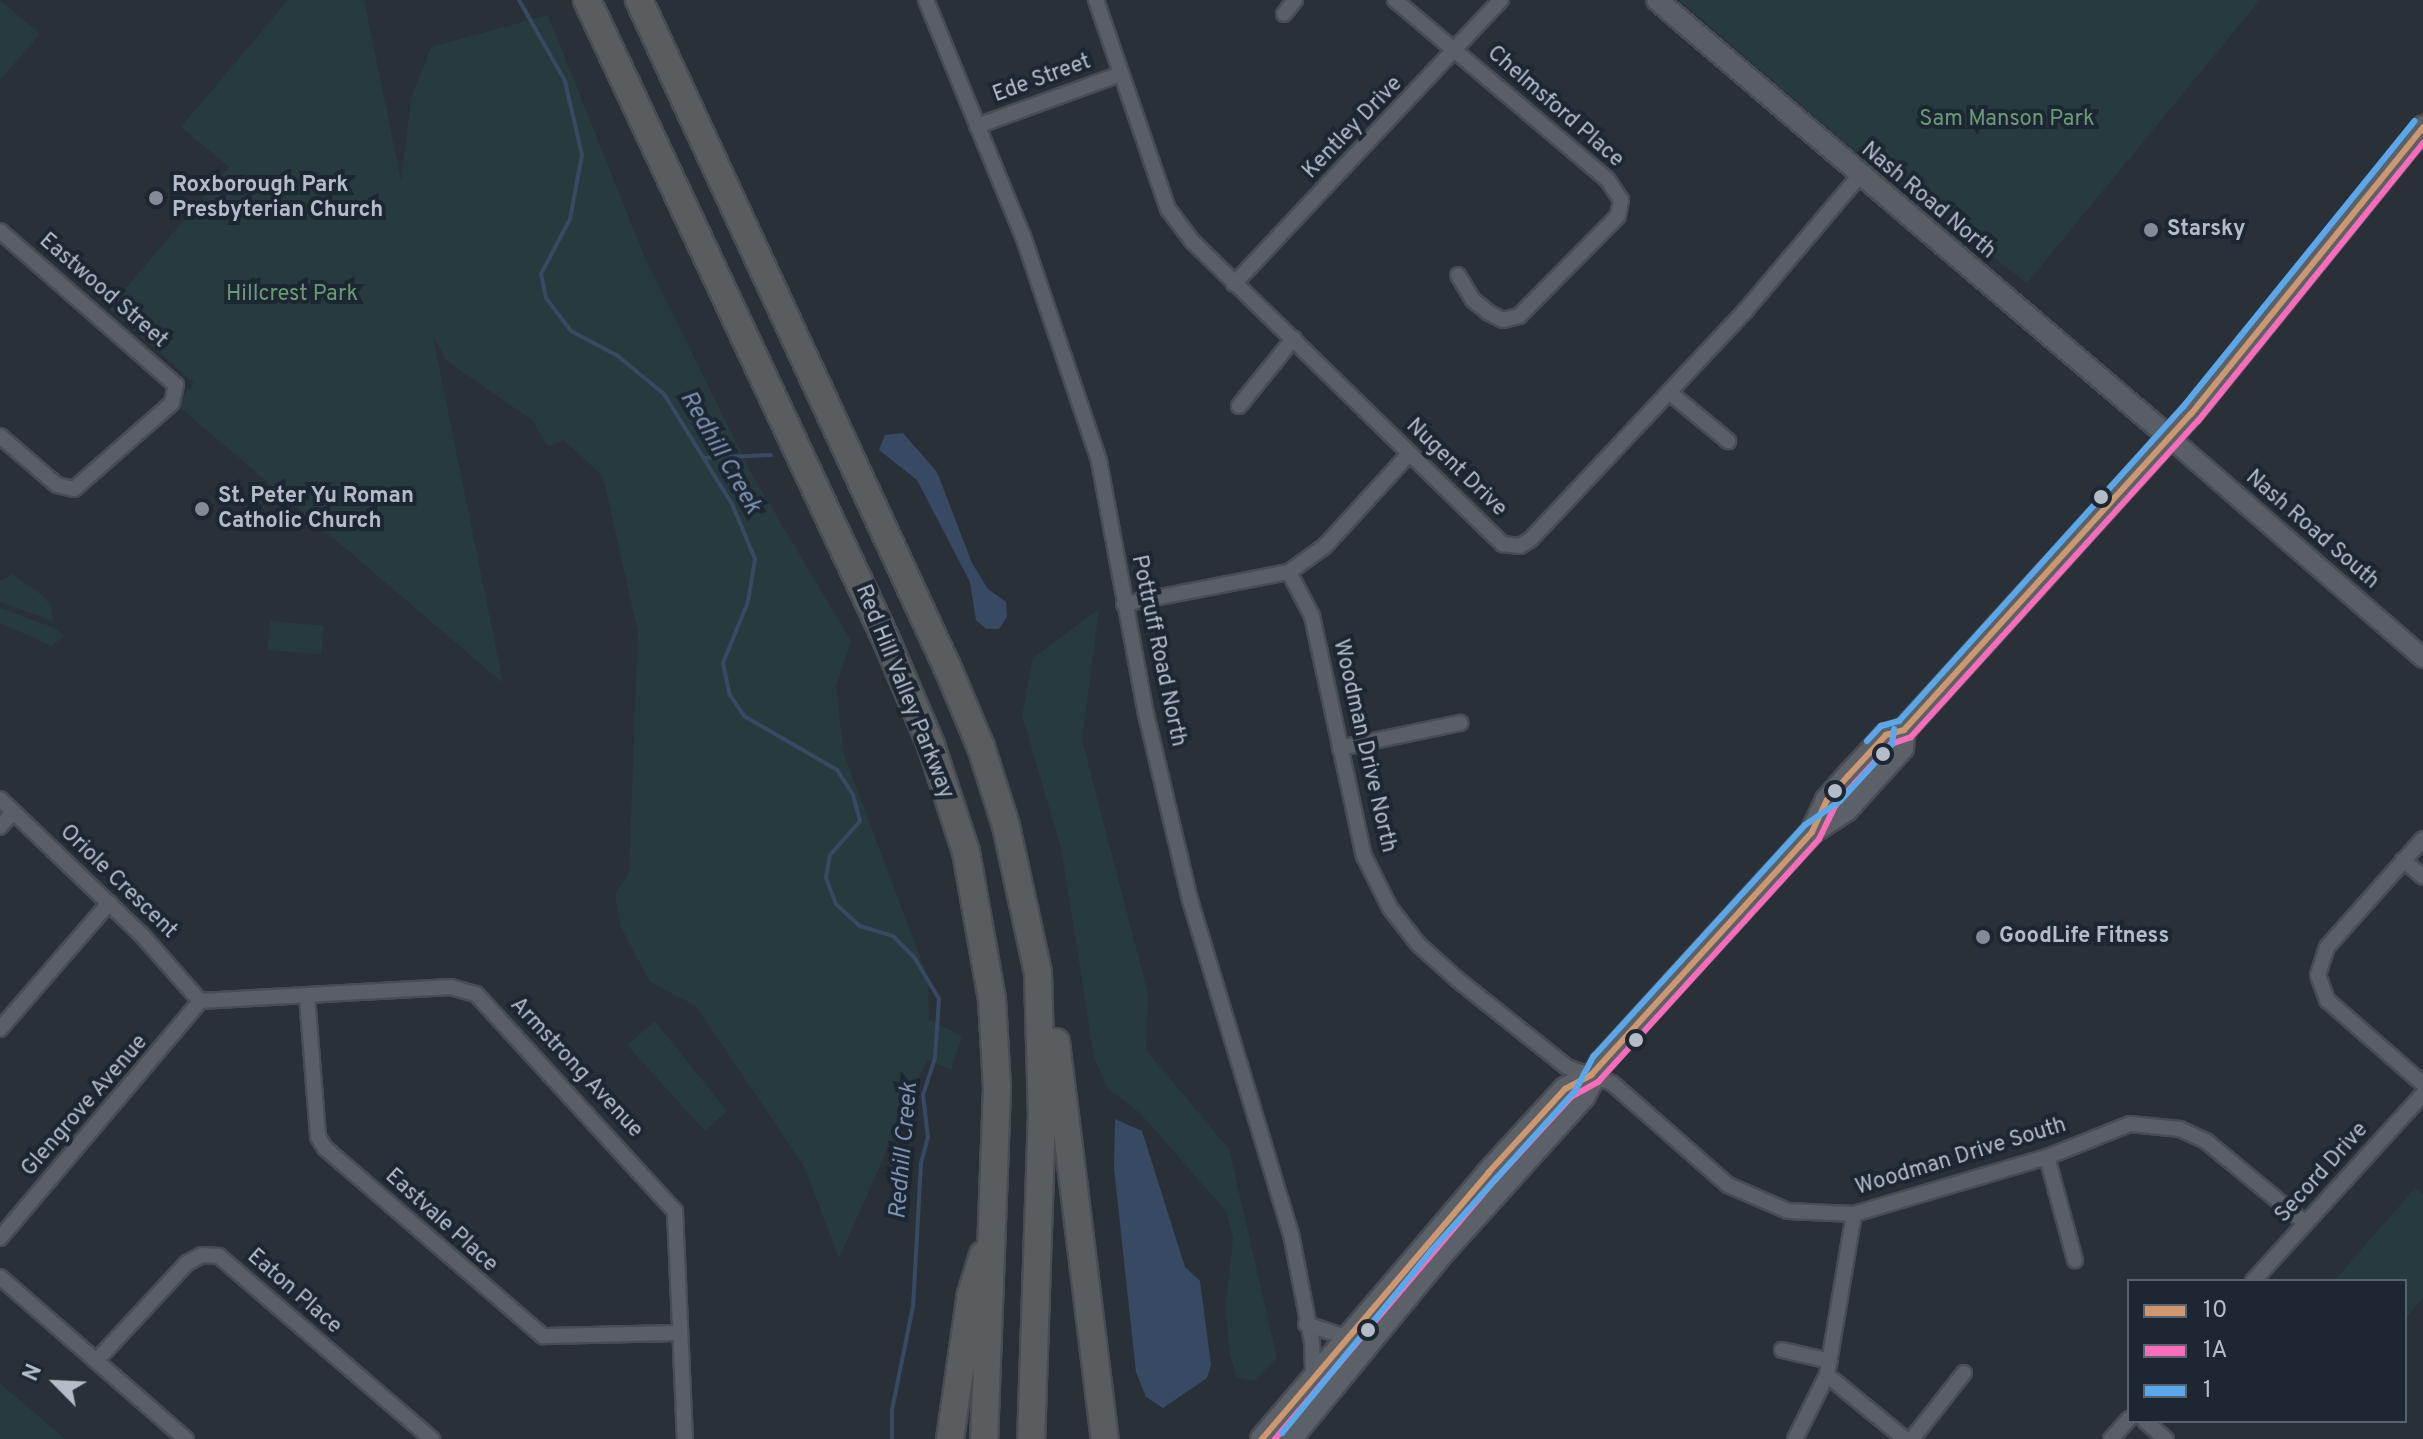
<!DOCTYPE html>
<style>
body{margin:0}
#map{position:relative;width:2423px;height:1439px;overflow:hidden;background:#2a3038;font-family:Overpass,sans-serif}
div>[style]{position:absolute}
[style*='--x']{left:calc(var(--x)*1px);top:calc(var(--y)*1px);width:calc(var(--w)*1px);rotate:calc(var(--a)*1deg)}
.green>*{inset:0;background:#273a3e;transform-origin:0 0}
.water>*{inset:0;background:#384963}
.stream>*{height:4px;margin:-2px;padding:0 2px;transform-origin:2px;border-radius:2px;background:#384963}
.roads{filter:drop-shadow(2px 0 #484c53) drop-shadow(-2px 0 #484c53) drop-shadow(0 2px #484c53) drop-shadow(0 -2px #484c53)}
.minor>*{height:14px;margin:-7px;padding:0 7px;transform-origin:7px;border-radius:7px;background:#5a5e66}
.tertiary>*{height:18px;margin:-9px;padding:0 9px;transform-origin:9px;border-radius:9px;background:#5a5e66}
.secondary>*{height:20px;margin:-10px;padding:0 10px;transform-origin:10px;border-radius:10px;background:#595d64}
.primary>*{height:22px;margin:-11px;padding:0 11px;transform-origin:11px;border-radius:11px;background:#5c6168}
.motorway>*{height:26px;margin:-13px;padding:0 13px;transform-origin:13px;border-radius:13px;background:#5a5d60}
.bus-1>*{height:6px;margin:-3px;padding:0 3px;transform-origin:3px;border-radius:3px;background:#cd976f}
.bus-2>*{height:6px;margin:-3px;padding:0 3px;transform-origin:3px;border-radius:3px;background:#fb6dba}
.bus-3>*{height:6px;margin:-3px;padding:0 3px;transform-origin:3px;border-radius:3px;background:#5aa8eb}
.dots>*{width:22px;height:22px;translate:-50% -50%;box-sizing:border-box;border:4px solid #1d2633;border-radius:50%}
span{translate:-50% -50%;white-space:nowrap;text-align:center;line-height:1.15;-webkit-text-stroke:8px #1d2633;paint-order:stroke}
.street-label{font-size:22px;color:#b4bcc9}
.park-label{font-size:22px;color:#6b9a76}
.poi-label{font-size:22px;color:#b4bcc9;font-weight:700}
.left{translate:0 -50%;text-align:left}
.water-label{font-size:24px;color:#7c92b1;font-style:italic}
.legend{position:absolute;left:2127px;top:1279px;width:280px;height:144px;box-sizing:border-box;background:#1d2633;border:2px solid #59626f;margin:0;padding:10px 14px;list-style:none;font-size:24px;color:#b4bcc9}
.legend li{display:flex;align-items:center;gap:16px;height:40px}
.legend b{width:40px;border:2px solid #59626f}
.north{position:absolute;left:16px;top:1343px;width:80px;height:80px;-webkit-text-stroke:6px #1d2633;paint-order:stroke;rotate:294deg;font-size:22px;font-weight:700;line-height:32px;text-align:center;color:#b4bcc9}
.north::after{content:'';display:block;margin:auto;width:28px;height:36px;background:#b4bcc9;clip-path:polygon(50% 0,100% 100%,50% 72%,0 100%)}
</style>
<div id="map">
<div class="green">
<i style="clip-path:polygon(0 0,40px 34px,0 80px)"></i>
<i style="clip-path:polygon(288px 0,364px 0,401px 180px,411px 99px,431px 47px,548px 15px,645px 258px,753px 476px,851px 641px,836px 686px,844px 755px,928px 978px,929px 1020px,962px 1036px,951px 1069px,927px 1060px,839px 1258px,805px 1168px,696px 1006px,650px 982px,621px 927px,615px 895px,629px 872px,638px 632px,603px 477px,564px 440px,548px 447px,532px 420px,448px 362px,433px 337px,503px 683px,176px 404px,194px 383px,109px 308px,229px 167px,181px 127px)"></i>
<i style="clip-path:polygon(1679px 0,2260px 0,2027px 283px,1867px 162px)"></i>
<i style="clip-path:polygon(12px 574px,42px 595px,51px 606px,53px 621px,0 602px,0 581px)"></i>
<i style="clip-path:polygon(0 608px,55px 628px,64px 636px,52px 646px,0 623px)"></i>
<i style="clip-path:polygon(1099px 609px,1082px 740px,1148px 994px,1146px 1050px,1229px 1149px,1277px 1358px,1254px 1381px,1236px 1377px,1229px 1350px,1226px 1303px,1233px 1238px,1226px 1211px,1139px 1112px,1107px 1088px,1094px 1057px,1061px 847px,1022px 716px,1033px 658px)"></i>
<i style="left:270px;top:621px;width:54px;height:29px;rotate:5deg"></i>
<i style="clip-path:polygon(655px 1021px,727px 1111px,705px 1131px,627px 1045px)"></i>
<i style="clip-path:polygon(2415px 1188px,2423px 1194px,2423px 1298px,2405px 1319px,2405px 1281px,2334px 1281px)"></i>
<i style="clip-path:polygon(0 1383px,65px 1439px,0 1439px)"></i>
</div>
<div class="water">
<i style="clip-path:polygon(903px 433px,937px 472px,972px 563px,988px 589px,1006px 602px,1007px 617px,999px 629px,986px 629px,976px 620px,970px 582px,917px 480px,879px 450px,885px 435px)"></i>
<i style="clip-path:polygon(1115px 1119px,1142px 1131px,1185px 1267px,1200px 1281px,1211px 1365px,1207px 1378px,1163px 1408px,1146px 1397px,1136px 1372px,1114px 1168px)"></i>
</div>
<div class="stream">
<i style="--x:519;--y:0;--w:93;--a:60.4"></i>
<i style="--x:565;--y:81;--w:76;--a:77.1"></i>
<i style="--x:582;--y:155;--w:65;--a:100.6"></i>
<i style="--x:570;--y:219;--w:62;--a:117.8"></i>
<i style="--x:541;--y:274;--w:25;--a:78"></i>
<i style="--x:546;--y:298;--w:41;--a:52.9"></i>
<i style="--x:571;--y:331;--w:53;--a:28"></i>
<i style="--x:618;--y:356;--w:60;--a:39.6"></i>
<i style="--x:664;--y:394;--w:129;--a:58.3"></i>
<i style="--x:732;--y:504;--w:60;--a:67.3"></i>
<i style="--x:755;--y:559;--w:44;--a:99.2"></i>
<i style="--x:748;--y:602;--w:66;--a:112.3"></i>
<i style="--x:723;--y:663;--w:33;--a:78"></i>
<i style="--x:730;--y:695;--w:25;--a:56"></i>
<i style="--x:744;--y:716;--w:108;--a:30.1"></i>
<i style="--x:837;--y:770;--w:30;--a:57"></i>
<i style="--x:853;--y:795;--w:27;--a:75"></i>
<i style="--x:860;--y:821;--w:45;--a:131.4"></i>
<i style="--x:830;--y:855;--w:23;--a:100"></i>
<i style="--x:826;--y:878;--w:28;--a:69"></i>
<i style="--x:836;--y:904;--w:33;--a:43"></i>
<i style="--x:860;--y:926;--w:34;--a:17"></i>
<i style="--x:893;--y:936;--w:30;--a:45"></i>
<i style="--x:914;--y:957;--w:49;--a:59.2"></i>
<i style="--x:939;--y:999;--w:59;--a:93.9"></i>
<i style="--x:935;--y:1058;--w:38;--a:108"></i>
<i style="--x:923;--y:1094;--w:43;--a:83.4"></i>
<i style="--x:928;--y:1137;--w:28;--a:105"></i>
<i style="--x:921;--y:1164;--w:142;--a:93.2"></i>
<i style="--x:913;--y:1306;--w:106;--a:101.4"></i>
<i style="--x:892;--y:1410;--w:29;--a:90"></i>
<i style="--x:704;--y:458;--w:67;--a:-2.6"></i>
</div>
<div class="roads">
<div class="minor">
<i style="--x:926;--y:0;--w:255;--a:67.7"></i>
<i style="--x:1023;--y:236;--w:237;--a:71.3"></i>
<i style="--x:1099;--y:461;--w:257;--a:79.5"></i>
<i style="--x:1146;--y:714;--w:191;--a:76.7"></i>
<i style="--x:1190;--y:900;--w:349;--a:73.2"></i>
<i style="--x:1291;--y:1234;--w:110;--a:79"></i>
<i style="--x:1312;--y:1342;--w:34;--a:88"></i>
<i style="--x:1096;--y:0;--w:221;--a:71"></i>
<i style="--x:1168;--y:209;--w:39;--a:53"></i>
<i style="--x:1191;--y:240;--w:436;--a:44.3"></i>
<i style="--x:1503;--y:544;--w:17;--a:7"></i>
<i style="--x:1520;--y:546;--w:13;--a:-32"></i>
<i style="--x:1531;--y:539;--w:314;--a:-46.8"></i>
<i style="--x:1746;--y:310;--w:177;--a:-49.8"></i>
<i style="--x:1395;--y:0;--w:277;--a:40.2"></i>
<i style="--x:1607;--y:179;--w:25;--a:56"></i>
<i style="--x:1621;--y:200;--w:16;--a:101"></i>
<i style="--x:1618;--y:216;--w:141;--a:134.7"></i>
<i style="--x:1519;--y:316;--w:16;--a:166"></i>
<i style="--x:1503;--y:320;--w:16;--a:-153"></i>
<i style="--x:1489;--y:313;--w:21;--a:-141"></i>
<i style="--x:1473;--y:300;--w:29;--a:-121"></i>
<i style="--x:1284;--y:14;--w:18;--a:-52"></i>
<i style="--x:977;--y:126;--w:153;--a:-19.9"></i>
<i style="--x:0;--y:231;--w:234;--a:41.2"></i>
<i style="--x:176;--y:385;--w:18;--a:103"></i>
<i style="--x:172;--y:403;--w:130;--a:138.7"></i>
<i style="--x:74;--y:489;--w:17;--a:-167"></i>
<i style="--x:57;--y:485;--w:75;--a:-139.3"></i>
<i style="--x:1234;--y:284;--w:390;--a:-46.8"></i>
<i style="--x:1669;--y:392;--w:77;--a:39.7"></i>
<i style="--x:1239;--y:406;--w:87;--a:-51"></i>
<i style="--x:1289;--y:572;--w:50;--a:62.4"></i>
<i style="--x:1312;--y:616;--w:246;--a:77.8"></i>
<i style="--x:1364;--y:856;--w:58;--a:63.4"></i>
<i style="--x:1390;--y:908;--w:46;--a:52.1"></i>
<i style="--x:1418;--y:944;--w:54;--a:42"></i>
<i style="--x:1458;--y:980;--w:139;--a:38.6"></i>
<i style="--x:1567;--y:1067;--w:48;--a:19.6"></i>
<i style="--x:1612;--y:1083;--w:154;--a:41.3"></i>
<i style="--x:1728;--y:1185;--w:65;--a:23.4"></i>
<i style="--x:1788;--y:1211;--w:66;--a:2.6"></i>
<i style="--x:1854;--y:1214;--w:201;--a:-16.5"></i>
<i style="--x:2047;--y:1157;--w:89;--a:-21.7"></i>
<i style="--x:2130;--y:1124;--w:50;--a:5.7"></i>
<i style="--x:2180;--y:1129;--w:29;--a:25"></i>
<i style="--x:2206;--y:1141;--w:129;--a:39.6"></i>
<i style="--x:1124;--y:604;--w:168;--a:-11"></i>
<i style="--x:1289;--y:572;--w:44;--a:-35.8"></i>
<i style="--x:1325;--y:546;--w:125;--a:-47.6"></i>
<i style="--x:1340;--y:748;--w:123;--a:-11.8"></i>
<i style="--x:0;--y:799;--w:195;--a:43.8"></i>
<i style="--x:141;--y:934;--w:89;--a:48.6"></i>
<i style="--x:0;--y:827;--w:20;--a:-49"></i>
<i style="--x:2423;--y:839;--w:144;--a:131.6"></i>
<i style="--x:2327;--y:947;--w:29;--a:108"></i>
<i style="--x:2318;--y:975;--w:27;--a:70"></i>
<i style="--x:2327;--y:1000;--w:128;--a:41.2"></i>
<i style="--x:2403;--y:860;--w:26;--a:40"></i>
<i style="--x:307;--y:996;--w:141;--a:85.5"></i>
<i style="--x:318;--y:1137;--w:13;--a:58"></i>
<i style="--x:325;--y:1148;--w:288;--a:40.8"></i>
<i style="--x:543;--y:1336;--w:136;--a:-1.3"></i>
<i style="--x:200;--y:1001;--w:251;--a:-3.2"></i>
<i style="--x:451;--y:987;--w:26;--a:16"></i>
<i style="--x:476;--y:994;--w:294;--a:47.5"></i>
<i style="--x:675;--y:1211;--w:228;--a:87.5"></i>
<i style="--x:0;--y:1029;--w:167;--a:-49.1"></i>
<i style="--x:2047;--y:1157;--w:107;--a:74.8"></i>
<i style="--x:0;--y:1238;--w:310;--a:-49.8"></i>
<i style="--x:0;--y:1277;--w:247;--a:41.1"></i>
<i style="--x:2253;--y:1281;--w:253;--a:-47.7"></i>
<i style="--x:1306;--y:1324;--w:41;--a:18.4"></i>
<i style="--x:1782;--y:1350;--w:49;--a:12.9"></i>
<i style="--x:96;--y:1361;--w:134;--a:-47.1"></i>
<i style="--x:187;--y:1263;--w:17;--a:-28"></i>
<i style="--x:202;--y:1255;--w:17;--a:3"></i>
<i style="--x:219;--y:1256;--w:281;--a:40.7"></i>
<i style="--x:1827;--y:1375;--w:101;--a:39.4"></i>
<i style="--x:2145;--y:1421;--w:28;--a:41"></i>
<i style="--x:1795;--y:1439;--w:72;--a:-63.4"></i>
<i style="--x:1827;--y:1375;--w:163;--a:-80.5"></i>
<i style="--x:1912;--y:1439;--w:84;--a:-51.8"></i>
<i style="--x:2111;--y:1439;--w:27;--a:-48"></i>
</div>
<div class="tertiary">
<i style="--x:2169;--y:437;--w:337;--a:41"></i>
</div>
<div class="secondary">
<i style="--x:1657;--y:0;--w:673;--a:40.48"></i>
</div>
<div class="primary">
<i style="--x:1812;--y:832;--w:35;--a:-65"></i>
<i style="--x:1827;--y:800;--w:32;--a:-49"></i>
<i style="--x:1848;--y:776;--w:56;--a:-47.2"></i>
<i style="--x:1886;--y:735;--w:19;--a:-16"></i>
<i style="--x:1904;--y:730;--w:427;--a:-47.8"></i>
<i style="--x:2191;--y:414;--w:369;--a:-51"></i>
<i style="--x:1262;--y:1439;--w:349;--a:-49.6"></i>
<i style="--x:1488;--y:1173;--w:114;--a:-47.5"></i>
<i style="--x:1565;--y:1089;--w:30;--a:-28"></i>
<i style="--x:1290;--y:1439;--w:234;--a:-50.7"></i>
<i style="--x:1438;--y:1258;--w:217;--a:-48"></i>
<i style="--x:1583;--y:1097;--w:38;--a:-62"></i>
<i style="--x:1601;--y:1063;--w:313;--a:-47.6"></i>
<i style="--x:1812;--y:832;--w:42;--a:-33.3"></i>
<i style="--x:1847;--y:809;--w:82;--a:-48"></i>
<i style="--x:1902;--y:748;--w:18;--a:-84"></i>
</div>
<div class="motorway">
<i style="--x:587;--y:0;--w:703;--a:64.93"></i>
<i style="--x:885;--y:637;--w:117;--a:66.9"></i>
<i style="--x:931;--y:745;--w:113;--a:71.9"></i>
<i style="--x:966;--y:852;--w:149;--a:80"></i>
<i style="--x:992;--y:999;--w:89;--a:86.8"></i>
<i style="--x:997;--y:1088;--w:351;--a:92.1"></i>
<i style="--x:639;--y:0;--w:739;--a:65.2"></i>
<i style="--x:949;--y:671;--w:82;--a:67.2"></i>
<i style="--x:981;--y:747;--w:83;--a:72.4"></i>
<i style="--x:1006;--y:826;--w:150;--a:77.7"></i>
<i style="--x:1038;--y:973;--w:139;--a:88.4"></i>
<i style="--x:1042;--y:1112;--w:327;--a:91.9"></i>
<i style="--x:1056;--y:1042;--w:400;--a:83"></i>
<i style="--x:950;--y:1439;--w:147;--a:-81.8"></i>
<i style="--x:971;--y:1294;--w:41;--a:-72.9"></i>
</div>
</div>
<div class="bus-1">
<i style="--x:1262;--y:1439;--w:349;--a:-49.6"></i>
<i style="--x:1488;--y:1173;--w:114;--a:-47.5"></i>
<i style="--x:1565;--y:1089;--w:30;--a:-28"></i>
<i style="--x:1591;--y:1075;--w:328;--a:-47.7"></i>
<i style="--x:1812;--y:832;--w:35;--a:-65"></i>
<i style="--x:1827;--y:800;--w:32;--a:-49"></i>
<i style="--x:1848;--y:776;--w:56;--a:-47.2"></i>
<i style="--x:1886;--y:735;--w:19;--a:-16"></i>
<i style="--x:1904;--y:730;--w:427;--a:-47.8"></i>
<i style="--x:2191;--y:414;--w:369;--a:-51"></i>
</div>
<div class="bus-2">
<i style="--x:1275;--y:1439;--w:340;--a:-49.7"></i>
<i style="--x:1495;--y:1180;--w:113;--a:-47.5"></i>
<i style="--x:1571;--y:1097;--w:31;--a:-29"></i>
<i style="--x:1598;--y:1082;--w:328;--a:-47.7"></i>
<i style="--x:1819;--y:839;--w:37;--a:-64"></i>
<i style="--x:1835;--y:806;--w:30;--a:-49"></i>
<i style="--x:1855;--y:783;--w:53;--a:-47.3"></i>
<i style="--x:1891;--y:744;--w:21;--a:-19"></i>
<i style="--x:1911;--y:737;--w:427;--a:-47.8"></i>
<i style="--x:2198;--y:421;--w:358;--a:-51"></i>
</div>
<div class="bus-3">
<i style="--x:1867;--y:741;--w:21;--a:-47"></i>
<i style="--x:1881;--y:726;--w:19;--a:-16"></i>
<i style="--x:1899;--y:721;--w:423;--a:-47.9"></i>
<i style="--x:2183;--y:407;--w:368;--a:-51"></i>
<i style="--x:1282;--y:1433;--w:234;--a:-50.7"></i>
<i style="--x:1430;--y:1252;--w:217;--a:-48"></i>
<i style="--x:1575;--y:1091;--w:40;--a:-62"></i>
<i style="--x:1594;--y:1056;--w:313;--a:-47.6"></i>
<i style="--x:1805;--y:825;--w:42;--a:-34.4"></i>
<i style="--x:1840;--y:801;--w:77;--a:-47.6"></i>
<i style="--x:1892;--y:744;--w:15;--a:-82"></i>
</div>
<div class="dots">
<i style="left:156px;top:198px;background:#848b96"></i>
<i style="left:2151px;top:230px;background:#848b96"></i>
<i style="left:2101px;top:497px;background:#b4bcc9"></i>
<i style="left:202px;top:509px;background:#848b96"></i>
<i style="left:1883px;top:754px;background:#b4bcc9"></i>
<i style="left:1835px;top:791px;background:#b4bcc9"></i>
<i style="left:1983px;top:937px;background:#848b96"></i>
<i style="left:1636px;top:1040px;background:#b4bcc9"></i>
<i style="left:1368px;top:1330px;background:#b4bcc9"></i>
</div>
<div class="street-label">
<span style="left:1042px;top:79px;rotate:-20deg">Ede Street</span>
<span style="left:1555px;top:107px;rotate:41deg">Chelmsford Place</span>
<span style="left:1353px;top:128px;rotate:-46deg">Kentley Drive</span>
<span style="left:1928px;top:201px;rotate:40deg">Nash Road North</span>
<span style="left:103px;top:291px;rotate:41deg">Eastwood Street</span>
<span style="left:1456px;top:468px;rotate:44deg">Nugent Drive</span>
<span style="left:2312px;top:530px;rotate:41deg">Nash Road South</span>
<span style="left:1158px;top:651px;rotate:78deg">Pottruff Road North</span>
<span style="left:904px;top:692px;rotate:68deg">Red Hill Valley Parkway</span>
<span style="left:1364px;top:746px;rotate:77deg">Woodman Drive North</span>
<span style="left:118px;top:882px;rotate:44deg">Oriole Crescent</span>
<span style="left:576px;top:1068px;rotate:47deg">Armstrong Avenue</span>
<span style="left:85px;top:1106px;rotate:-49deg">Glengrove Avenue</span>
<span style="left:1961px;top:1157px;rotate:-17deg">Woodman Drive South</span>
<span style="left:2322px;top:1173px;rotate:-48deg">Secord Drive</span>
<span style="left:441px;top:1221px;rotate:42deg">Eastvale Place</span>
<span style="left:294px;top:1292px;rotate:41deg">Eaton Place</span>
</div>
<div class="park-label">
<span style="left:2007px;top:120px">Sam Manson Park</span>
<span style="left:292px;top:295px">Hillcrest Park</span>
</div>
<div class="poi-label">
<span class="left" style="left:172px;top:198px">Roxborough Park<br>Presbyterian Church</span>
<span class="left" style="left:2167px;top:230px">Starsky</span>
<span class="left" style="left:218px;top:509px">St. Peter Yu Roman<br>Catholic Church</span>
<span class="left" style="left:1999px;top:937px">GoodLife Fitness</span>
</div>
<div class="water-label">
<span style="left:719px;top:453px;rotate:60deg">Redhill Creek</span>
<span style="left:905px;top:1151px;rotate:-85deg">Redhill Creek</span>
</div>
<ul class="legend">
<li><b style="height:10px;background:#cd976f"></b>10</li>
<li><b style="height:10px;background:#fb6dba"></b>1A</li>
<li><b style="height:10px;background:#5aa8eb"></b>1</li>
</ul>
<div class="north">N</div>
</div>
